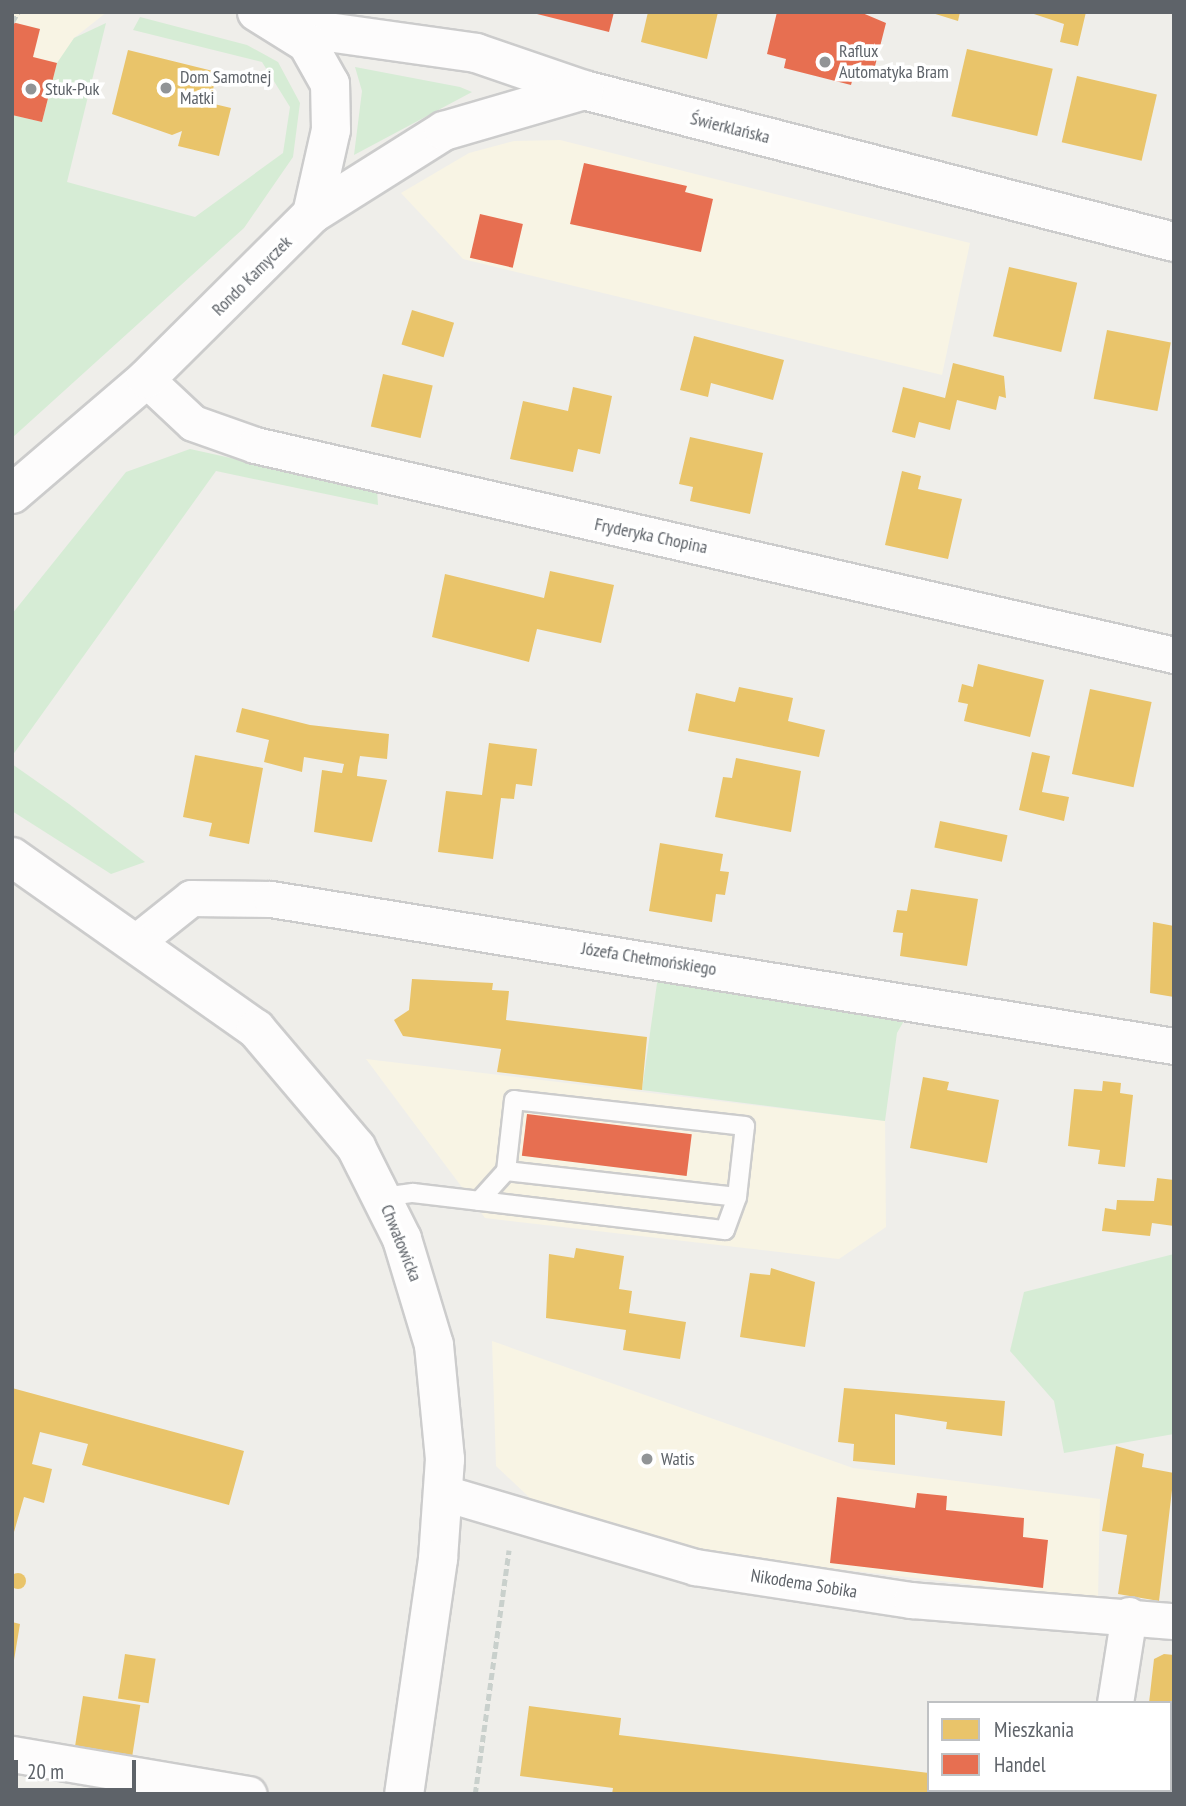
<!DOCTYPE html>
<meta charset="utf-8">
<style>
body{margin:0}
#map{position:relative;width:1186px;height:1806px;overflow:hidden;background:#efeeea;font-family:"PT Sans Narrow",sans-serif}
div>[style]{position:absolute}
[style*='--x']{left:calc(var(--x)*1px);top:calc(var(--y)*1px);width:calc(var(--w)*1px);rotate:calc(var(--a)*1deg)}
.commercial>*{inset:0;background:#f8f4e4}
.green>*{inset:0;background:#d6ecd5}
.homes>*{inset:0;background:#e9c46a;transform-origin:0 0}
.round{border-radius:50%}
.shops>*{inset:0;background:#e76f51;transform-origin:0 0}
.path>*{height:4.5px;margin-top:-2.25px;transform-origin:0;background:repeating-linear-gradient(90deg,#c9d0cc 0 7px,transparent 0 10.5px)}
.roads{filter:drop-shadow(2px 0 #ccc) drop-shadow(-2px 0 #ccc) drop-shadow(0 2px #ccc) drop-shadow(0 -2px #ccc)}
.lane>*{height:18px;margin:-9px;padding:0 9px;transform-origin:9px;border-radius:9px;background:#fdfcfc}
.street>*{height:35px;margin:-17.5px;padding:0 17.5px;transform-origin:17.5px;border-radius:17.5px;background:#fdfcfc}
.secondary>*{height:38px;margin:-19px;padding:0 19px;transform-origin:19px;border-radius:19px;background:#fdfcfc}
.dots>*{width:19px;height:19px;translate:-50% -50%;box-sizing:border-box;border:4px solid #fff;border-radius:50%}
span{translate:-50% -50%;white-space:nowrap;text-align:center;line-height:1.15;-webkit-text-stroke:7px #fff;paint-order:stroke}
.poi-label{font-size:18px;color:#5e6369}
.left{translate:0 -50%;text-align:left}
.street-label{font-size:18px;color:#5e6369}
.frame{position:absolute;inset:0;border:14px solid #5e6369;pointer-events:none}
.legend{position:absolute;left:927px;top:1701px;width:245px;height:91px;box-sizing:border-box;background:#fff;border:2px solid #bfc1c3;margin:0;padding:9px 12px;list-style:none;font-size:21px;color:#5e6369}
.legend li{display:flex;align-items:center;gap:14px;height:35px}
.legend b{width:35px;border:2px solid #bfc1c3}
.scale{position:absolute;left:14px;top:1760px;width:122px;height:32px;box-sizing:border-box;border:4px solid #5e6369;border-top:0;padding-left:9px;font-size:21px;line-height:24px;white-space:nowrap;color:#5e6369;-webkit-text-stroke:5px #fff;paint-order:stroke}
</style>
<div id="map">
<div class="commercial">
<i style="clip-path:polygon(12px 12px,107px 12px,74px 38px,42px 122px,12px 115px)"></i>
<i style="clip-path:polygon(560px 140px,970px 243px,942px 375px,463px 259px,401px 193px,469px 153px,514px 141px)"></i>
<i style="clip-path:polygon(366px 1059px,885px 1121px,886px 1227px,839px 1259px,485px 1218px)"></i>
<i style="clip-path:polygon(492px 1341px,853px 1468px,1100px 1499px,1098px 1599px,679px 1551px,532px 1500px,496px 1466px)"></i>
</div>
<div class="green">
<i style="clip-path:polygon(140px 17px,247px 45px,278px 62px,300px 103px,293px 157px,244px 228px,12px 438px,12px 115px,42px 122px,57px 63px,74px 38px,106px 23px,67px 182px,195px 217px,283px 153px,290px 107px,262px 62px,133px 30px)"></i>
<i style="clip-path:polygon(355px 67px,460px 87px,472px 92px,354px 155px,362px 91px)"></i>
<i style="clip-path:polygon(190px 449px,377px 490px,378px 505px,216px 471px,12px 756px,12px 614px,126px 472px)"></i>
<i style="clip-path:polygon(12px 764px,69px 804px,145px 862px,111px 874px,12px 811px)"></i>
<i style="clip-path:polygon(659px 969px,905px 1019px,897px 1033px,885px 1121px,642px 1090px)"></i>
<i style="clip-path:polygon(1174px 1254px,1174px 1434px,1064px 1453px,1054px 1401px,1010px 1351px,1024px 1292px)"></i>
</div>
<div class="homes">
<i style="clip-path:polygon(648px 12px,718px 12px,707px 59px,641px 42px)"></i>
<i style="clip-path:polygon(929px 12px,960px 12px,958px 21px)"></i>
<i style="clip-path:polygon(1028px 12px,1086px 12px,1078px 46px,1060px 42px,1064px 24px)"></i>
<i style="left:967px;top:49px;width:88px;height:69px;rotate:13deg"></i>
<i style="clip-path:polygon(128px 50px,217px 72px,210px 103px,231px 108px,219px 156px,178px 146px,182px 131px,172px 135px,112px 114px)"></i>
<i style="left:1077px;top:76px;width:82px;height:68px;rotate:13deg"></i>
<i style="left:1009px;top:267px;width:70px;height:71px;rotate:13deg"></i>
<i style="left:412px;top:310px;width:44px;height:36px;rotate:17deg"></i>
<i style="left:1107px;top:330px;width:65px;height:70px;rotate:11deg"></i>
<i style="clip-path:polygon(694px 336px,784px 360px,773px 400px,711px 383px,708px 397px,680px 390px)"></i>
<i style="clip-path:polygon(953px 363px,1004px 376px,1006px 398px,999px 396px,996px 410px,957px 400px,950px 430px,919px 422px,915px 438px,892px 432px,903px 387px,945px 398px)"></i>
<i style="left:383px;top:374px;width:51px;height:54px;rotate:13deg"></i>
<i style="clip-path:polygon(573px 387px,612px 396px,600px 454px,578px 449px,573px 472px,510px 459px,523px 401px,568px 411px)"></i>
<i style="clip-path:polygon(690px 437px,763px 453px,750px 514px,690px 501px,693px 487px,679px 484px)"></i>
<i style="clip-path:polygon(902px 471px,921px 476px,918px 489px,962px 499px,948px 559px,885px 545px)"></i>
<i style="clip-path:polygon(550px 571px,614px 585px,601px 643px,537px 629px,529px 662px,432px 637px,445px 574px,544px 598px)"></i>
<i style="clip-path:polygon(978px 664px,1044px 680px,1030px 737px,964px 721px,968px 704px,958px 702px,962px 684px,973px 687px)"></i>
<i style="clip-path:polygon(739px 687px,793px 698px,788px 721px,825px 730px,819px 757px,688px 731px,696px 693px,735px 702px)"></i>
<i style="left:1090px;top:689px;width:63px;height:87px;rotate:12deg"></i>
<i style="clip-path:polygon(242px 708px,310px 725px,389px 734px,387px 759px,360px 756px,358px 766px,357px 776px,387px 780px,372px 842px,314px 832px,322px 770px,342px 773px,344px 764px,304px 757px,302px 772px,264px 762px,269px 740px,236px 732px)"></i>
<i style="clip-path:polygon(489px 743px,537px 749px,532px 786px,516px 784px,514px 799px,501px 798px,493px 859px,438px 852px,446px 791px,482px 795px)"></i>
<i style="clip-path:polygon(1032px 752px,1050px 756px,1042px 792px,1069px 797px,1064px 821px,1019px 810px)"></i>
<i style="clip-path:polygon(195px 755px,263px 768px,249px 844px,209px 836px,212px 823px,183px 817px)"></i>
<i style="clip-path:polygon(736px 758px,801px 771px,791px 832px,715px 817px,723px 777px,732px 778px)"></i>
<i style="left:940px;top:821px;width:69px;height:27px;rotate:12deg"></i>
<i style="clip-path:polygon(660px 843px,723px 854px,720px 871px,729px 872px,725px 895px,716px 894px,712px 922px,649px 911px)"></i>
<i style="clip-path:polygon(911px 889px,978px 899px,967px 966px,900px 956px,903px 933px,893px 932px,897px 910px,907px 911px)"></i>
<i style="clip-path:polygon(1153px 922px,1174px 926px,1174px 997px,1150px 993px)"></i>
<i style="clip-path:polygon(412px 979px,493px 983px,492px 990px,509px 991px,506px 1020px,647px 1037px,642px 1090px,497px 1072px,501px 1049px,403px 1036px,394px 1020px,409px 1010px)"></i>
<i style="clip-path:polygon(923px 1077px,949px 1082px,947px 1090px,999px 1100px,987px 1163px,910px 1148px)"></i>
<i style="clip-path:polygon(1103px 1081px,1121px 1083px,1120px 1093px,1133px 1095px,1125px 1167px,1098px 1164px,1100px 1150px,1068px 1146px,1074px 1089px,1102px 1091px)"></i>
<i style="clip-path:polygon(1157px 1178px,1174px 1180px,1174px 1226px,1152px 1223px,1150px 1236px,1102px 1231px,1105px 1208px,1116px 1210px,1117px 1200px,1154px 1201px)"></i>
<i style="clip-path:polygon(576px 1248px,624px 1256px,619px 1289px,632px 1291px,629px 1313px,686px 1322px,680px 1359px,623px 1350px,626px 1330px,546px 1318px,549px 1254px,574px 1258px)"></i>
<i style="clip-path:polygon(771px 1268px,815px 1282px,805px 1347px,740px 1337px,750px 1273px,770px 1275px)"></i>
<i style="clip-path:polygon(12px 1388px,244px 1451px,229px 1505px,82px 1465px,88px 1444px,40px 1432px,32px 1464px,52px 1469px,44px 1503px,24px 1497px,12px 1539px)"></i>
<i style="clip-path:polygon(844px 1388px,1005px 1401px,1002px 1436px,946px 1429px,947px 1422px,895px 1414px,895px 1465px,853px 1461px,854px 1444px,838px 1442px)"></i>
<i style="clip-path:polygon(1116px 1446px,1144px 1454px,1142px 1467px,1174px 1473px,1159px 1601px,1118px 1594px,1127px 1535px,1102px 1531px)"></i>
<i class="round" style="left:10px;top:1573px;width:16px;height:16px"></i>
<i style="clip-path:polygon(12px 1622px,20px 1624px,14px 1660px,12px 1660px)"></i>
<i style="left:125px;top:1654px;width:31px;height:45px;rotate:9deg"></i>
<i style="clip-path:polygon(1164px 1654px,1174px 1655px,1174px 1794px,1137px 1794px,1170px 1790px,1170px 1703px,1149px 1703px,1154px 1659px)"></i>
<i style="left:83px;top:1696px;width:58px;height:55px;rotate:9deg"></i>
<i style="clip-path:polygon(529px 1706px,621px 1718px,619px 1735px,929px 1773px,929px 1790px,950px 1794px,612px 1794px,613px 1788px,520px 1776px)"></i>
</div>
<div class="shops">
<i style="clip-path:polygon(529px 12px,614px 12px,609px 32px)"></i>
<i style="clip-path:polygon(777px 12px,860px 12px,886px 23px,874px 70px,856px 66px,851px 85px,784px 68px,786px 59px,767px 54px)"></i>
<i style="clip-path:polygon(12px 22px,40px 29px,33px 57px,57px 63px,42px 122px,12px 115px)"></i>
<i style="clip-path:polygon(584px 163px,687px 186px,685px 192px,713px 199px,701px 252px,570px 224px)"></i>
<i style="left:480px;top:214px;width:44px;height:45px;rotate:13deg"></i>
<i style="left:527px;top:1114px;width:166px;height:42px;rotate:7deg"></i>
<i style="clip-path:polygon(917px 1493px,947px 1496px,946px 1510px,1024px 1518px,1023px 1537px,1048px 1540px,1043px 1588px,830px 1563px,837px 1497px,915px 1508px)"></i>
</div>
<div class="path">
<i style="--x:12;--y:22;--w:12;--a:-59"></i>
<i style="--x:475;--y:1794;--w:246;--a:-82.1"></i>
</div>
<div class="roads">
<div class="lane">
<i style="--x:383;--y:1197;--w:30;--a:-8"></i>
<i style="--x:413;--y:1193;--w:314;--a:6.8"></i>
<i style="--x:725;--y:1230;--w:35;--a:-70"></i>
<i style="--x:737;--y:1197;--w:71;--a:-83.6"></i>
<i style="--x:745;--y:1126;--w:232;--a:-173.6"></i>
<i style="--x:514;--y:1100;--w:71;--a:96.4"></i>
<i style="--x:506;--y:1171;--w:232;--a:6.4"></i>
<i style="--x:479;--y:1201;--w:40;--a:-48"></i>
</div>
<div class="street">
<i style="--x:146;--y:379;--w:64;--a:43.1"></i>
<i style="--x:193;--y:423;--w:66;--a:19.5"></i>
<i style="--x:255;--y:445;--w:943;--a:12.87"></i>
<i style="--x:137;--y:941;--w:69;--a:-38.5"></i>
<i style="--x:191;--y:898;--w:80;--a:0.7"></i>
<i style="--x:271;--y:899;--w:915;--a:9.25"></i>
<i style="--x:444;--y:1493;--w:262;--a:16.4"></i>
<i style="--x:695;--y:1567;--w:219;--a:8.7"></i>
<i style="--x:911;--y:1600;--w:264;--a:4.6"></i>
<i style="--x:1115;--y:1703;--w:89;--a:-81"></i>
<i style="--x:12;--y:1754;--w:240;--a:9.6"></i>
<i style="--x:1100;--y:1794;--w:4;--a:-76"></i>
</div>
<div class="secondary">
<i style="--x:285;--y:26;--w:193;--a:8"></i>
<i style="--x:476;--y:53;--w:114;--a:18.9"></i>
<i style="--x:584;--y:90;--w:609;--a:14.45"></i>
<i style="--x:312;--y:214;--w:156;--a:-32.2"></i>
<i style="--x:444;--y:131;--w:146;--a:-16.3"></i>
<i style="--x:12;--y:494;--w:177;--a:-40.6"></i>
<i style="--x:146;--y:379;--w:234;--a:-44.8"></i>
<i style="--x:312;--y:214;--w:86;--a:-77.3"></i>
<i style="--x:331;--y:130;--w:46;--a:-91.2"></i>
<i style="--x:330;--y:84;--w:47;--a:-119.3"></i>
<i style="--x:307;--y:43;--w:59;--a:-148.2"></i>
<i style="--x:12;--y:857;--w:299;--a:35.2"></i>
<i style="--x:256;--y:1029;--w:155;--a:49.7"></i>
<i style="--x:356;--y:1147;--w:103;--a:63.4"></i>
<i style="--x:402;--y:1239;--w:111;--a:73.2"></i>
<i style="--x:434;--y:1345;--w:115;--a:84.5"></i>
<i style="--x:445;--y:1459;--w:100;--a:94"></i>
<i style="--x:438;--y:1559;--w:237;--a:98.2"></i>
</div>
</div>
<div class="dots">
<i style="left:825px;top:62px;background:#919496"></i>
<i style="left:166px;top:88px;background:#919496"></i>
<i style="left:31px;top:89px;background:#919496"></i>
<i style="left:647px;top:1459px;background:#919496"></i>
</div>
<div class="poi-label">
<span class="left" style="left:839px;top:62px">Raflux<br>Automatyka Bram</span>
<span class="left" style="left:180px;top:88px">Dom Samotnej<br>Matki</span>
<span class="left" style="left:45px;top:89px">Stuk-Puk</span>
<span class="left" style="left:661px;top:1459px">Watis</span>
</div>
<div class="street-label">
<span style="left:730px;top:128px;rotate:14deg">Świerklańska</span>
<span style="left:252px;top:276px;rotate:-45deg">Rondo Kamyczek</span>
<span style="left:651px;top:536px;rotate:12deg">Fryderyka Chopina</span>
<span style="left:649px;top:959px;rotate:9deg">Józefa Chełmońskiego</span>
<span style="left:401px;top:1243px;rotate:68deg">Chwałowicka</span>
<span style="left:804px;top:1584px;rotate:9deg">Nikodema Sobika</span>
</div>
<div class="frame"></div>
<ul class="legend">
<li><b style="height:19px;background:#e9c46a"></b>Mieszkania</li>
<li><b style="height:19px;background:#e76f51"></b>Handel</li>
</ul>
<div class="scale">20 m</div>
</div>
